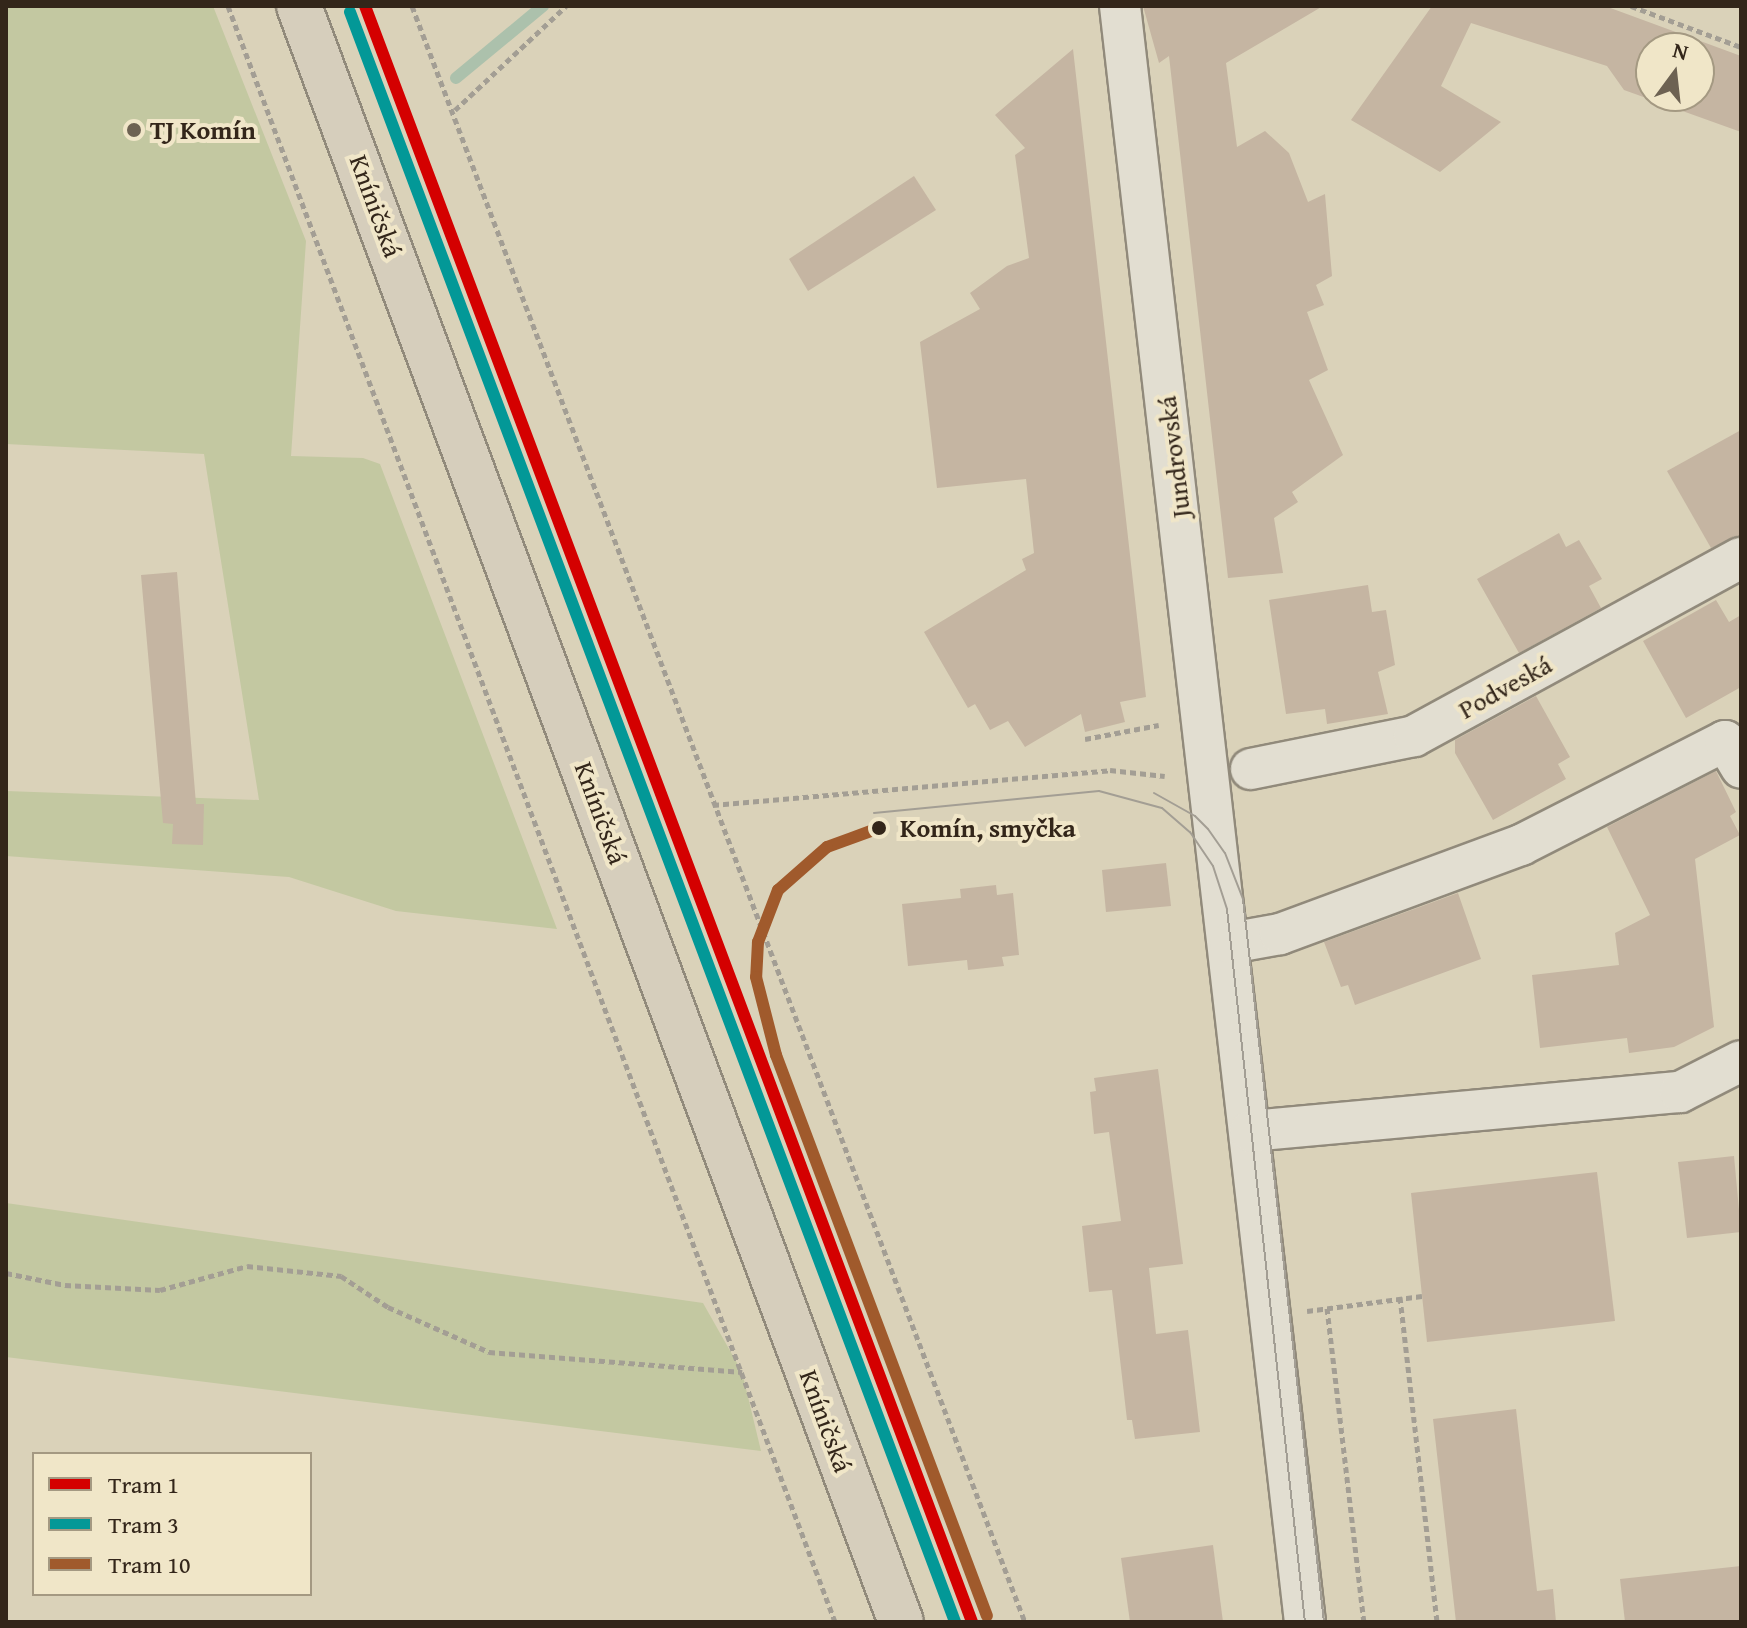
<!DOCTYPE html>
<html>
<head>
<meta charset="utf-8">
<style>
	body { margin:0 }
	#map { position:relative; width:1747px; height:1628px; overflow:hidden; background:#dad2b9; font-family:"Gentium Book Plus",serif }
	div>[style] { position:absolute }
	.green>* { inset:0; background:#c3c8a1 }
	.stream>* { height:12px; margin:-6px; padding:0 6px; transform-origin:6px; border-radius:6px; background:#acc1ac }
	.building>* { inset:0; background:#c5b5a2 }
	.path>* { height:5px; margin-top:-2.5px; transform-origin:0; background:repeating-linear-gradient(90deg,#a39e94 0 6px,transparent 0 10px) }
	.roads { filter:drop-shadow(2px 0 #918a7b) drop-shadow(-2px 0 #918a7b) drop-shadow(0 2px #918a7b) drop-shadow(0 -2px #918a7b) }
	.minor>* { height:40px; margin:-20px; padding:0 20px; transform-origin:20px; border-radius:20px; background:#e2ded1 }
	.major>* { height:44px; margin:-22px; padding:0 22px; transform-origin:22px; border-radius:22px; background:#d6cebc }
	.tram>* { height:2px; margin:-1px; padding:0 1px; transform-origin:1px; border-radius:1px; background:#a39e94 }
	.tram-1>* { height:12px; margin:-6px; padding:0 6px; transform-origin:6px; border-radius:6px; background:#d40000 }
	.tram-2>* { height:12px; margin:-6px; padding:0 6px; transform-origin:6px; border-radius:6px; background:#039897 }
	.tram-3>* { height:12px; margin:-6px; padding:0 6px; transform-origin:6px; border-radius:6px; background:#a05a2c }
	.dots>* { width:22px; height:22px; translate:-50% -50%; box-sizing:border-box; border:4px solid #f0e6c8; border-radius:50% }
	span { translate:-50% -50%; white-space:nowrap; text-align:center; line-height:1.15; -webkit-text-stroke:8px #f0e6c8; paint-order:stroke }
	.poi-label { font-size:26px; color:#33261a; font-weight:700 }
	.left { translate:0 -50%; text-align:left }
	.street-label { font-size:26px; color:#33261a }
	.stop-label { font-size:26px; color:#33261a; font-weight:700 }
	.frame { position:absolute; inset:0; border:8px solid #33261a; pointer-events:none }
	.legend { position:absolute; left:32px; top:1452px; width:280px; height:144px; box-sizing:border-box; background:#f0e6c8; border:2px solid #a49982; margin:0; padding:10px 14px; list-style:none; font-size:24px; color:#33261a }
	.legend li { display:flex; align-items:center; gap:16px; height:40px }
	.legend b { width:40px; border:2px solid #a49982 }
	.north { position:absolute; left:1635px; top:32px; width:80px; height:80px; box-sizing:border-box; background:#f0e6c8; border:2px solid #a49982; border-radius:50%; rotate:15deg; font-size:22px; font-weight:700; line-height:32px; text-align:center; color:#33261a }
	.north::after { content:''; display:block; margin:auto; width:28px; height:36px; background:#6d6252; clip-path:polygon(50% 0,100% 100%,50% 72%,0 100%) }
</style>
</head>
<body>
<div id="map">
	<div class="green">
		<div style="clip-path:polygon(6px 6px,213px 6px,306px 241px,291px 456px,363px 458px,380px 464px,557px 929px,396px 911px,289px 877px,6px 856px,6px 791px,259px 800px,204px 454px,6px 444px)"></div>
		<div style="clip-path:polygon(6px 1203px,703px 1303px,742px 1372px,761px 1451px,6px 1357px)"></div>
	</div>
	<div class="stream">
		<div style="left:456px;top:78px;width:113px;rotate:-39.6deg"></div>
	</div>
	<div class="building">
		<div style="clip-path:polygon(1143px 6px,1323px 6px,1226px 63px,1237px 147px,1265px 131px,1289px 153px,1308px 202px,1325px 194px,1332px 276px,1316px 285px,1324px 305px,1307px 312px,1328px 370px,1309px 380px,1343px 455px,1292px 492px,1298px 502px,1274px 518px,1283px 573px,1228px 578px,1169px 56px,1159px 63px)"></div>
		<div style="clip-path:polygon(evenodd,1432px 6px,1605px 6px,1741px 56px,1741px 132px,1624px 90px,1607px 66px,1471px 23px,1441px 86px,1501px 122px,1440px 172px,1351px 120px,1432px 6px,1651px 48px,1699px 48px,1699px 96px,1651px 96px,1651px 48px)"></div>
		<div style="clip-path:polygon(1073px 49px,1146px 697px,1120px 702px,1125px 722px,1085px 732px,1081px 714px,1025px 747px,1008px 721px,990px 730px,975px 704px,968px 708px,924px 632px,1026px 570px,1022px 559px,1034px 553px,1026px 479px,937px 488px,920px 342px,980px 309px,970px 293px,1007px 266px,1029px 258px,1015px 155px,1025px 148px,995px 115px)"></div>
		<div style="clip-path:polygon(914px 176px,936px 210px,808px 291px,789px 259px)"></div>
		<div style="clip-path:polygon(1741px 430px,1741px 535px,1711px 548px,1667px 471px)"></div>
		<div style="clip-path:polygon(1559px 533px,1566px 547px,1579px 540px,1602px 579px,1589px 586px,1601px 608px,1519px 653px,1477px 579px)"></div>
		<div style="clip-path:polygon(177px 572px,196px 804px,204px 804px,203px 845px,172px 844px,173px 824px,163px 823px,141px 575px)"></div>
		<div style="clip-path:polygon(1368px 585px,1372px 612px,1386px 610px,1395px 665px,1378px 672px,1388px 714px,1327px 724px,1325px 709px,1286px 714px,1269px 600px)"></div>
		<div style="clip-path:polygon(1716px 600px,1729px 622px,1741px 615px,1741px 687px,1686px 718px,1643px 641px)"></div>
		<div style="clip-path:polygon(1536px 696px,1570px 757px,1558px 764px,1566px 779px,1493px 820px,1455px 753px,1455px 740px)"></div>
		<div style="clip-path:polygon(1716px 771px,1736px 812px,1730px 816px,1740px 835px,1695px 859px,1714px 1027px,1674px 1047px,1629px 1053px,1627px 1038px,1540px 1048px,1532px 975px,1619px 965px,1615px 933px,1650px 915px,1607px 827px)"></div>
		<div style="clip-path:polygon(1166px 863px,1171px 906px,1106px 912px,1102px 870px)"></div>
		<div style="clip-path:polygon(996px 885px,997px 895px,1013px 893px,1019px 955px,1002px 957px,1004px 966px,968px 970px,967px 960px,908px 966px,902px 904px,961px 898px,960px 889px)"></div>
		<div style="clip-path:polygon(1458px 893px,1481px 959px,1355px 1005px,1348px 985px,1341px 987px,1324px 942px)"></div>
		<div style="clip-path:polygon(1158px 1069px,1183px 1264px,1149px 1268px,1156px 1334px,1188px 1330px,1200px 1432px,1135px 1439px,1132px 1420px,1127px 1420px,1112px 1290px,1089px 1292px,1082px 1226px,1121px 1221px,1109px 1132px,1094px 1134px,1090px 1092px,1096px 1091px,1094px 1078px)"></div>
		<div style="clip-path:polygon(1734px 1156px,1741px 1232px,1687px 1238px,1678px 1162px)"></div>
		<div style="clip-path:polygon(1597px 1172px,1615px 1321px,1427px 1342px,1411px 1193px)"></div>
		<div style="clip-path:polygon(1516px 1409px,1537px 1591px,1553px 1589px,1556px 1622px,1456px 1622px,1433px 1419px)"></div>
		<div style="clip-path:polygon(1213px 1545px,1223px 1622px,1130px 1622px,1121px 1558px)"></div>
		<div style="clip-path:polygon(1741px 1566px,1741px 1622px,1625px 1622px,1620px 1579px)"></div>
	</div>
	<div class="path">
		<div style="left:228px;top:6px;width:1726px;rotate:69.41deg"></div>
		<div style="left:412px;top:6px;width:1728px;rotate:69.23deg"></div>
		<div style="left:1631px;top:6px;width:117px;rotate:20.4deg"></div>
		<div style="left:455px;top:110px;width:152px;rotate:-43.1deg"></div>
		<div style="left:1085px;top:739px;width:75px;rotate:-10.7deg"></div>
		<div style="left:713px;top:805px;width:399px;rotate:-5deg"></div>
		<div style="left:1110px;top:770px;width:55px;rotate:6.2deg"></div>
		<div style="left:6px;top:1273px;width:60px;rotate:11.5deg"></div>
		<div style="left:65px;top:1285px;width:95px;rotate:3deg"></div>
		<div style="left:160px;top:1290px;width:90px;rotate:-15.4deg"></div>
		<div style="left:247px;top:1266px;width:95px;rotate:6.1deg"></div>
		<div style="left:341px;top:1276px;width:56px;rotate:33.4deg"></div>
		<div style="left:388px;top:1307px;width:111px;rotate:24deg"></div>
		<div style="left:489px;top:1352px;width:254px;rotate:4.5deg"></div>
		<div style="left:1400px;top:1297px;width:327px;rotate:83.5deg"></div>
		<div style="left:1327px;top:1308px;width:316px;rotate:83.3deg"></div>
		<div style="left:1307px;top:1311px;width:116px;rotate:-7.4deg"></div>
	</div>
	<div class="roads">
		<div class="minor">
			<div style="left:1120px;top:6px;width:1627px;rotate:83.47deg"></div>
			<div style="left:1251px;top:769px;width:166px;rotate:-11.4deg"></div>
			<div style="left:1414px;top:736px;width:372px;rotate:-28.6deg"></div>
			<div style="left:1230px;top:943px;width:51px;rotate:-10.2deg"></div>
			<div style="left:1280px;top:934px;width:257px;rotate:-20.3deg"></div>
			<div style="left:1521px;top:845px;width:229px;rotate:-27deg"></div>
			<div style="left:1725px;top:741px;width:31px;rotate:59deg"></div>
			<div style="left:1250px;top:1131px;width:432px;rotate:-5.2deg"></div>
			<div style="left:1680px;top:1092px;width:68px;rotate:-26.9deg"></div>
		</div>
		<div class="major">
			<div style="left:299px;top:6px;width:1724px;rotate:69.57deg"></div>
		</div>
	</div>
	<div class="tram">
		<div style="left:1154px;top:793px;width:47px;rotate:29.3deg"></div>
		<div style="left:1195px;top:816px;width:18px;rotate:45deg"></div>
		<div style="left:1208px;top:829px;width:29px;rotate:55deg"></div>
		<div style="left:1225px;top:853px;width:49px;rotate:68.6deg"></div>
		<div style="left:1243px;top:899px;width:728px;rotate:83.61deg"></div>
		<div style="left:874px;top:813px;width:226px;rotate:-5.6deg"></div>
		<div style="left:1099px;top:791px;width:65px;rotate:15.1deg"></div>
		<div style="left:1162px;top:808px;width:37px;rotate:41deg"></div>
		<div style="left:1190px;top:832px;width:41px;rotate:55.9deg"></div>
		<div style="left:1213px;top:866px;width:45px;rotate:72deg"></div>
		<div style="left:1227px;top:909px;width:717px;rotate:83.76deg"></div>
	</div>
	<div class="tram-1">
		<div style="left:365px;top:6px;width:1726px;rotate:69.41deg"></div>
	</div>
	<div class="tram-2">
		<div style="left:350px;top:12px;width:1720px;rotate:69.4deg"></div>
	</div>
	<div class="tram-3">
		<div style="left:879px;top:828px;width:55px;rotate:159.9deg"></div>
		<div style="left:827px;top:847px;width:65px;rotate:138.7deg"></div>
		<div style="left:778px;top:890px;width:56px;rotate:111deg"></div>
		<div style="left:758px;top:942px;width:35px;rotate:93deg"></div>
		<div style="left:756px;top:977px;width:81px;rotate:75.6deg"></div>
		<div style="left:776px;top:1055px;width:599px;rotate:69.39deg"></div>
	</div>
	<div class="dots">
		<div style="left:134px;top:130px;background:#6d6252"></div>
		<div style="left:879px;top:828px;background:#33261a"></div>
	</div>
	<div class="poi-label">
		<span class="left" style="left:150px;top:130px">TJ Komín</span>
	</div>
	<div class="street-label">
		<span style="left:376px;top:206px;rotate:70deg">Kníničská</span>
		<span style="left:1174px;top:457px;rotate:-97deg">Jundrovská</span>
		<span style="left:1505px;top:687px;rotate:-29deg">Podveská</span>
		<span style="left:601px;top:813px;rotate:70deg">Kníničská</span>
		<span style="left:826px;top:1421px;rotate:70deg">Kníničská</span>
	</div>
	<div class="stop-label">
		<span class="left" style="left:900px;top:828px">Komín, smyčka</span>
	</div>
	<div class="frame"></div>
	<ul class="legend">
	<li><b style="height:10px;background:#d40000"></b>Tram 1</li>
	<li><b style="height:10px;background:#039897"></b>Tram 3</li>
	<li><b style="height:10px;background:#a05a2c"></b>Tram 10</li>
	</ul>
	<div class="north">N</div>
</div>
</body>
</html>
